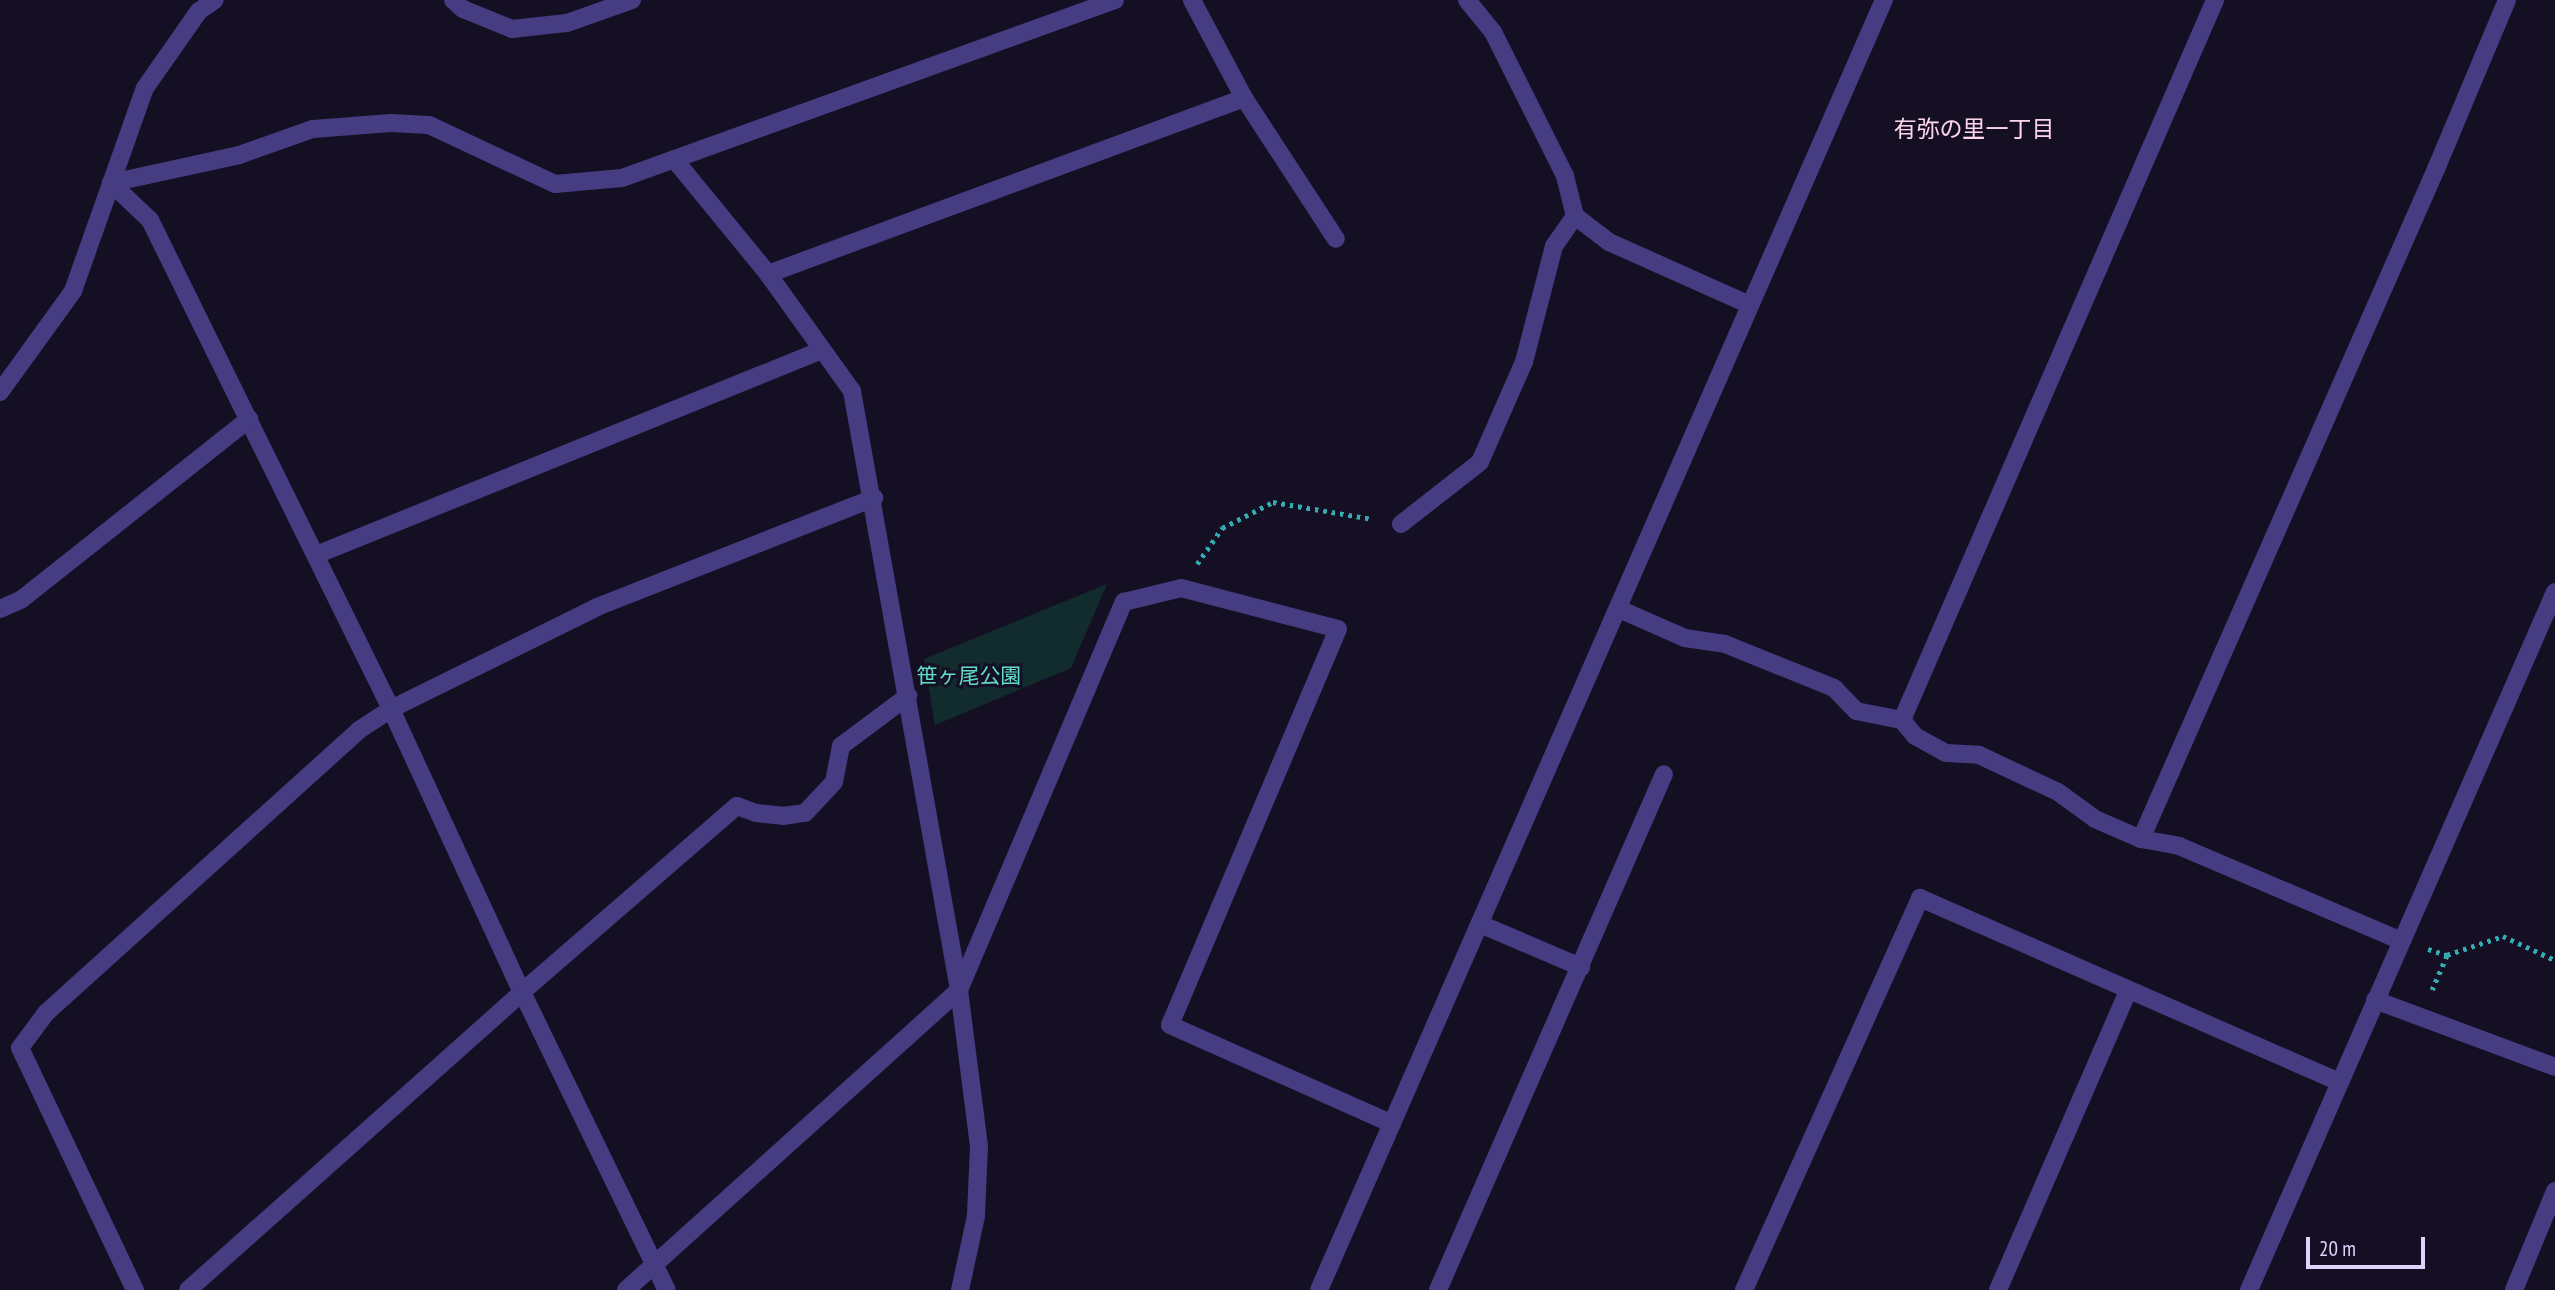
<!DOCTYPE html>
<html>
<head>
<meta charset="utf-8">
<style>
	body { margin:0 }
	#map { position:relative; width:2555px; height:1290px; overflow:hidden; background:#150f24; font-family:"PT Sans Narrow","Noto Sans JP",sans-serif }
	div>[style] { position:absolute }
	.green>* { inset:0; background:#122c2e }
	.path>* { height:4.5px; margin-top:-2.25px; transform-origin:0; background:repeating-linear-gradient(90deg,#33acb2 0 3.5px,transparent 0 8.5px) }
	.minor>* { height:18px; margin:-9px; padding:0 9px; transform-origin:9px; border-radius:9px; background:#463c82 }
	.tertiary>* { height:18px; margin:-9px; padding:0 9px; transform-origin:9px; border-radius:9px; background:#463c82 }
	span { translate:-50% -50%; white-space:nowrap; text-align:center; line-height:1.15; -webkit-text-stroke:6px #150f24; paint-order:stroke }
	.park-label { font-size:21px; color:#62dcca }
	.neighbourhood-label { font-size:23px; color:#fed6eb }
	.scale { position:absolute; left:2306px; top:1237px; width:119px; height:32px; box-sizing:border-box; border:4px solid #ddd4fe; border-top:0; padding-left:9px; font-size:21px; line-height:24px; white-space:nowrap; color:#ddd4fe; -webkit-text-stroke:5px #150f24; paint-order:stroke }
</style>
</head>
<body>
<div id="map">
	<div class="green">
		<div style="clip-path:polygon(1107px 584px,1071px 668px,935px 725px,924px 659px)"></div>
	</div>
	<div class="path">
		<div style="left:1197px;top:564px;width:44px;rotate:-55.2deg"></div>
		<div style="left:1222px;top:528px;width:57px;rotate:-27deg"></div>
		<div style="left:1273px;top:502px;width:100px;rotate:9.7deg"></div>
		<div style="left:2428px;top:949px;width:20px;rotate:18deg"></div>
		<div style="left:2447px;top:955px;width:59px;rotate:-18.7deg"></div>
		<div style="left:2503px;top:936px;width:57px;rotate:24.8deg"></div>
		<div style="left:2432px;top:990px;width:38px;rotate:-67deg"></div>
	</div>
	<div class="minor">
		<div style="left:453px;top:0;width:13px;rotate:42deg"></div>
		<div style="left:463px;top:9px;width:53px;rotate:22.2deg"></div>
		<div style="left:512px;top:29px;width:55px;rotate:-6.2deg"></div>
		<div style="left:567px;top:23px;width:69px;rotate:-19.5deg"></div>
		<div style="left:1467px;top:0;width:41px;rotate:50.9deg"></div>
		<div style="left:1493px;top:32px;width:161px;rotate:63.4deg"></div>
		<div style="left:1565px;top:176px;width:41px;rotate:76deg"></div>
		<div style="left:1575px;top:216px;width:43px;rotate:37.4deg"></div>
		<div style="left:1609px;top:242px;width:154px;rotate:24.1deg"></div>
		<div style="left:1244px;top:98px;width:168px;rotate:56.9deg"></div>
		<div style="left:674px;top:159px;width:149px;rotate:50.7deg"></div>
		<div style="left:768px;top:274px;width:144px;rotate:54.3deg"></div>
		<div style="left:852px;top:391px;width:608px;rotate:79.87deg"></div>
		<div style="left:959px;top:990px;width:157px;rotate:82.7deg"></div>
		<div style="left:979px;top:1146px;width:70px;rotate:92.5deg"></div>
		<div style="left:976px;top:1216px;width:76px;rotate:102.2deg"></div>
		<div style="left:111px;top:183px;width:54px;rotate:43.5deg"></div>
		<div style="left:150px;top:220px;width:545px;rotate:63.76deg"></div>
		<div style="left:391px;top:709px;width:312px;rotate:65.2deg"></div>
		<div style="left:522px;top:992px;width:331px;rotate:64.1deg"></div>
		<div style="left:111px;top:183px;width:131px;rotate:-12.3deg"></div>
		<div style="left:239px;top:155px;width:78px;rotate:-19.4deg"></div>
		<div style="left:313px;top:129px;width:78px;rotate:-4.4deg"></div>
		<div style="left:391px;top:123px;width:38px;rotate:3deg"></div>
		<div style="left:429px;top:125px;width:139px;rotate:25.1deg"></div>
		<div style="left:555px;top:184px;width:67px;rotate:-5.1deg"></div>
		<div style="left:622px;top:178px;width:524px;rotate:-19.85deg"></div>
		<div style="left:768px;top:274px;width:507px;rotate:-20.29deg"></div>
		<div style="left:1244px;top:98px;width:111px;rotate:-118deg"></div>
		<div style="left:0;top:392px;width:125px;rotate:-54.1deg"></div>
		<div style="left:73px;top:291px;width:215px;rotate:-70.5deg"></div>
		<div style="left:145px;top:88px;width:94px;rotate:-55deg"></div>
		<div style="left:199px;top:11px;width:19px;rotate:-35deg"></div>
		<div style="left:1401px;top:524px;width:100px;rotate:-38.1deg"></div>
		<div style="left:1480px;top:462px;width:109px;rotate:-66.3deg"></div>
		<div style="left:1524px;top:362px;width:120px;rotate:-75.5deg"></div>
		<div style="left:1554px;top:246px;width:37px;rotate:-55deg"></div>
		<div style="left:316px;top:555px;width:546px;rotate:-22.05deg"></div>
		<div style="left:0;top:609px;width:24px;rotate:-24deg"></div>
		<div style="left:22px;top:599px;width:290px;rotate:-38.4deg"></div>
		<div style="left:1619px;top:609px;width:72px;rotate:23.7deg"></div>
		<div style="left:1685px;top:638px;width:40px;rotate:8.5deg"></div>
		<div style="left:1725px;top:644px;width:118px;rotate:22deg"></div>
		<div style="left:1834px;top:688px;width:32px;rotate:46deg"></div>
		<div style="left:1856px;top:711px;width:47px;rotate:11.1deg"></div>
		<div style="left:1902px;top:720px;width:21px;rotate:51deg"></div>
		<div style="left:1915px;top:736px;width:35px;rotate:29deg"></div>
		<div style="left:1946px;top:753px;width:33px;rotate:3deg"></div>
		<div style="left:1979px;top:755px;width:87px;rotate:25.1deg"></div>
		<div style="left:2058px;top:792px;width:46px;rotate:36.1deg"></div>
		<div style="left:2095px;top:819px;width:50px;rotate:23.5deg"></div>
		<div style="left:2141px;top:839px;width:39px;rotate:10deg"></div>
		<div style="left:2179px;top:846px;width:242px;rotate:23.1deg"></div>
		<div style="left:1902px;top:720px;width:785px;rotate:-66.5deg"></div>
		<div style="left:2141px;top:839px;width:732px;rotate:-66.24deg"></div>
		<div style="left:2436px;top:169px;width:183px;rotate:-67.2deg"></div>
		<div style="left:1480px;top:924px;width:110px;rotate:23.1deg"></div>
		<div style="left:2375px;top:1000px;width:192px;rotate:20.4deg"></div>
		<div style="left:135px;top:1290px;width:268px;rotate:-115.4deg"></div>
		<div style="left:20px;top:1048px;width:44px;rotate:-53.4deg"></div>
		<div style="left:46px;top:1013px;width:422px;rotate:-42.1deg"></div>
		<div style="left:359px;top:730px;width:38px;rotate:-33deg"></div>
		<div style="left:391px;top:709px;width:230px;rotate:-26.3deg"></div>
		<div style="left:597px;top:607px;width:298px;rotate:-21.5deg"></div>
		<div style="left:188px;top:1290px;width:448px;rotate:-41.7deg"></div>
		<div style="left:522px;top:992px;width:284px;rotate:-40.9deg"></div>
		<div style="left:737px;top:806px;width:20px;rotate:20deg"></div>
		<div style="left:756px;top:813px;width:27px;rotate:6deg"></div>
		<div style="left:783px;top:816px;width:22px;rotate:-8deg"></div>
		<div style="left:805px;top:813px;width:42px;rotate:-46.9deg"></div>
		<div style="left:834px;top:782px;width:37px;rotate:-79deg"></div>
		<div style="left:841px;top:746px;width:84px;rotate:-36.7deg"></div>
		<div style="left:626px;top:1290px;width:448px;rotate:-42deg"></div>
		<div style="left:959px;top:990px;width:422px;rotate:-67deg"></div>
		<div style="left:1124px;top:602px;width:59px;rotate:-13.8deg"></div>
		<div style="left:1181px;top:588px;width:162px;rotate:14.6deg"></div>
		<div style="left:1338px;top:629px;width:430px;rotate:113deg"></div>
		<div style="left:1170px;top:1025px;width:243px;rotate:24deg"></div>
		<div style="left:1438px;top:1290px;width:563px;rotate:-66.35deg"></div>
		<div style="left:1744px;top:1290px;width:430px;rotate:-65.8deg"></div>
		<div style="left:1920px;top:898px;width:458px;rotate:23.7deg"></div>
		<div style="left:1998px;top:1290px;width:326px;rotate:-66.5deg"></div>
		<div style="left:2249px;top:1290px;width:762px;rotate:-66.33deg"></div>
		<div style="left:2514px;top:1290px;width:107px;rotate:-67.5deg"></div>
	</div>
	<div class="tertiary">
		<div style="left:1319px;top:1290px;width:1408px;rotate:-66.35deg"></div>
	</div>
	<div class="park-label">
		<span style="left:969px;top:676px">笹ヶ尾公園</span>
	</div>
	<div class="neighbourhood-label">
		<span style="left:1974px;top:129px">有弥の里一丁目</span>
	</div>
	<div class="scale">20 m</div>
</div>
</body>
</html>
